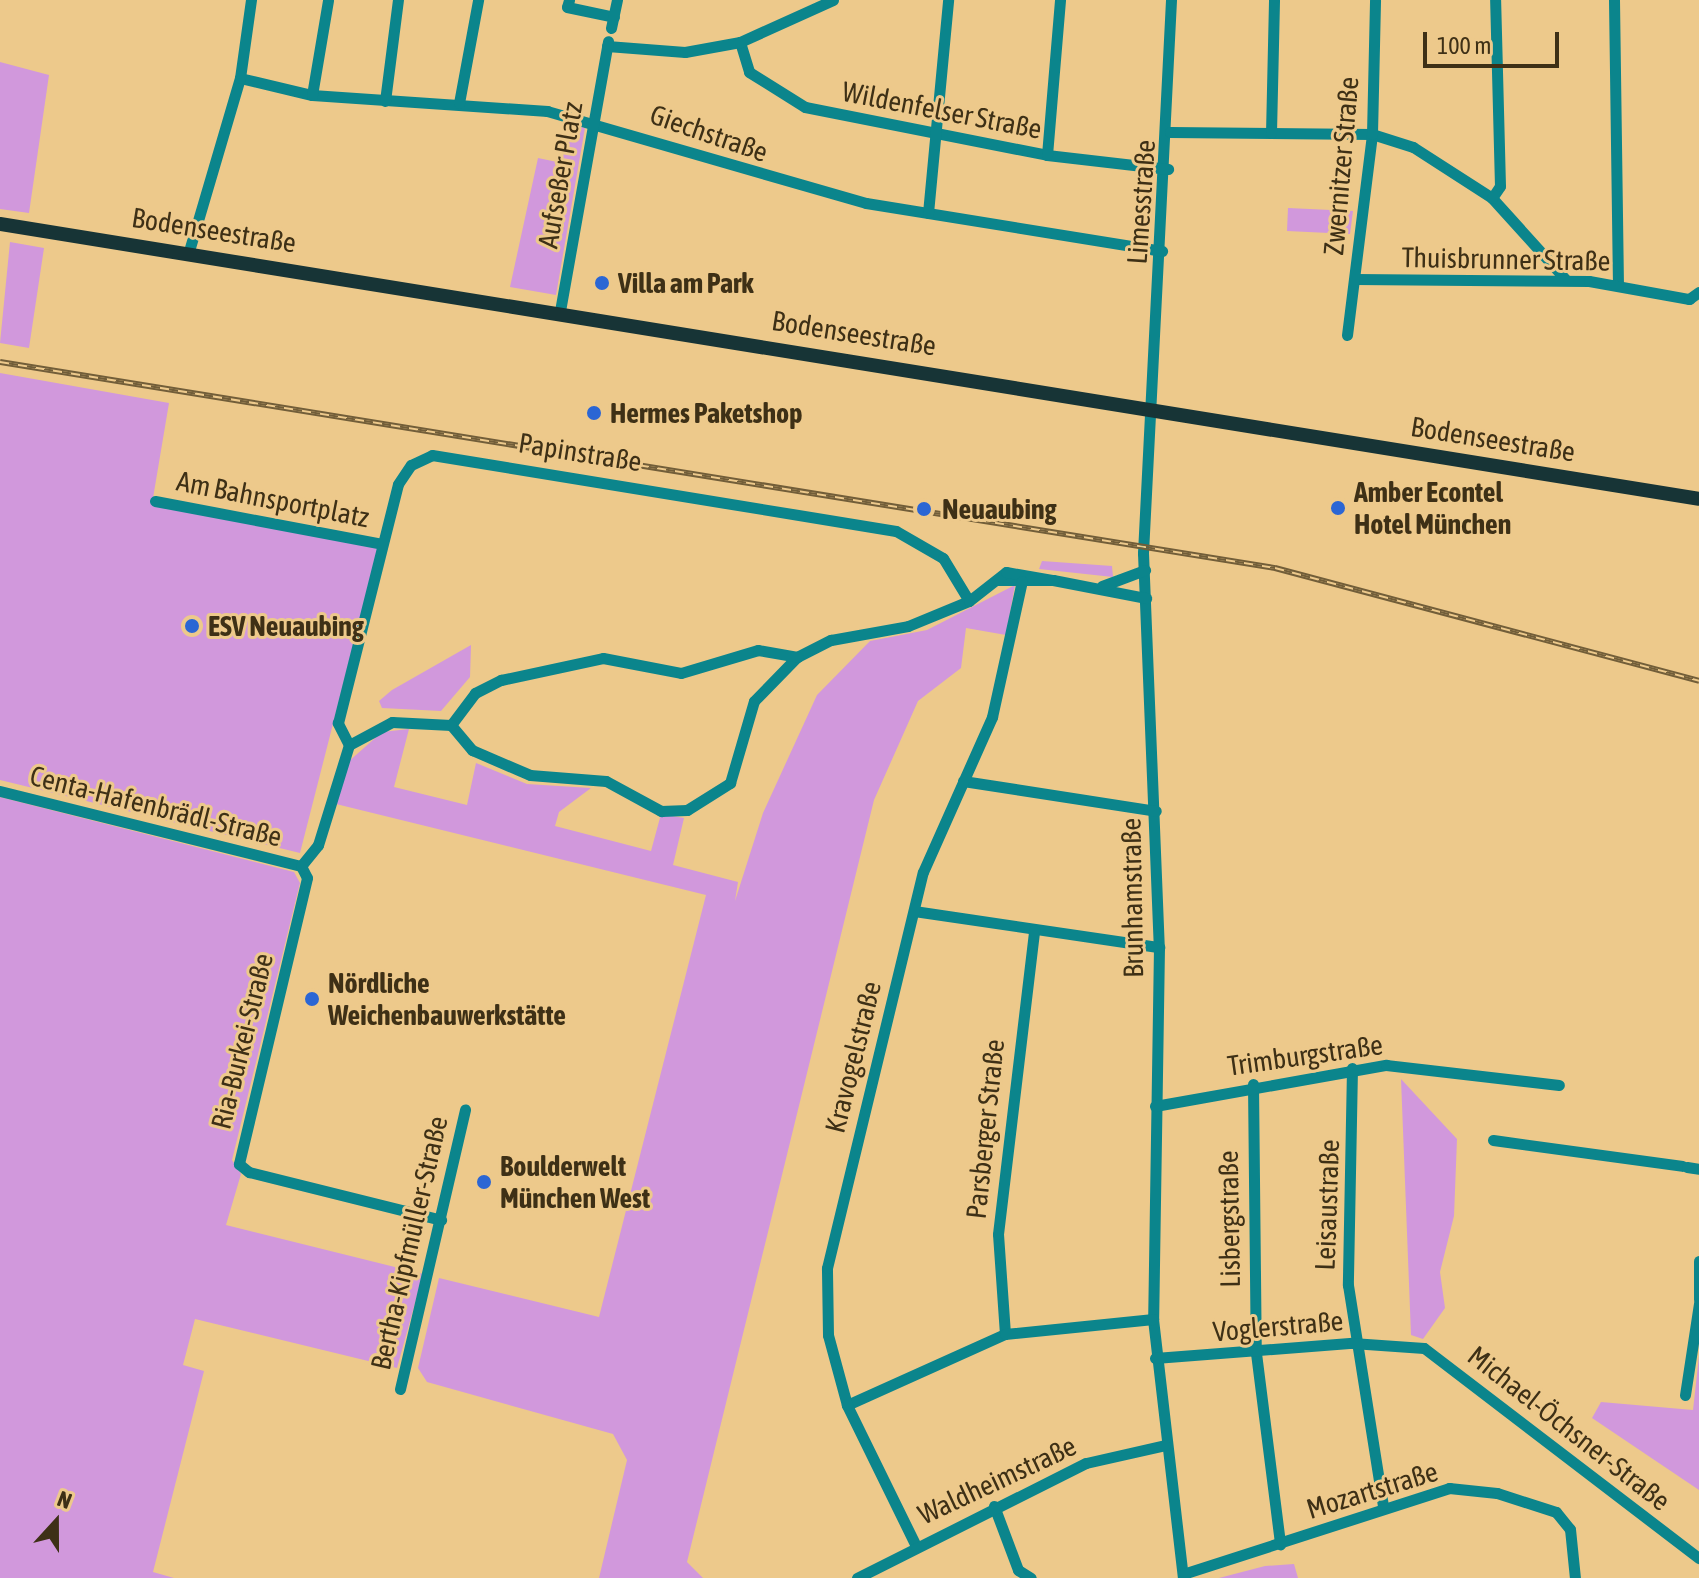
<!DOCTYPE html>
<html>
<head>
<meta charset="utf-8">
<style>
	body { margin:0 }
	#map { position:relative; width:1699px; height:1578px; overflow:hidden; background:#edc98b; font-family:"Asap Condensed",sans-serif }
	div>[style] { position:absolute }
	.green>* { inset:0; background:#d198dc }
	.minor>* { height:11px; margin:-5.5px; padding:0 5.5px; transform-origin:5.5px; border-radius:5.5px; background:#0b858c }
	.major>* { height:14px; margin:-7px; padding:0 7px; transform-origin:7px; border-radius:7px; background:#173436 }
	.rail>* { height:6px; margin-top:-3px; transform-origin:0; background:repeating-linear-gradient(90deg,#edc98b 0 9px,#725e39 0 18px); box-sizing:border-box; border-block:2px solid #725e39 }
	.dots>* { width:22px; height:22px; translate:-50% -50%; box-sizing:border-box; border:4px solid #edc98b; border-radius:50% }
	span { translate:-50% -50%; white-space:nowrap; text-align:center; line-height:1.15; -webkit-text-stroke:6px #edc98b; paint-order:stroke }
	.street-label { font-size:28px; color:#3e3016 }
	.poi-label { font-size:28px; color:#3e3016; font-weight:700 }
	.left { translate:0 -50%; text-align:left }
	.north { position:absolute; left:16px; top:1482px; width:80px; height:80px; -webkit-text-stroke:6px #edc98b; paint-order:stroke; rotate:21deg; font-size:22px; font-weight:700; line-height:32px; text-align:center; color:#3e3016 }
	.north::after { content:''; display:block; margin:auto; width:28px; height:36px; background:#3e3016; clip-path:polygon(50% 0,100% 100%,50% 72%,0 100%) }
	.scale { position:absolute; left:1423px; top:32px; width:136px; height:36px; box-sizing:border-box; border:4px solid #3e3016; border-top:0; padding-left:10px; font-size:24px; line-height:28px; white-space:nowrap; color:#3e3016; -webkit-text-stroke:6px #edc98b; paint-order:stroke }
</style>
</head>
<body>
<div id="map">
	<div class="green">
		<div style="clip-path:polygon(0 62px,49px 75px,29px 213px,0 209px)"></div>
		<div style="clip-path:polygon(569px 124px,585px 128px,556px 295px,510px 287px,538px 158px,562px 163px)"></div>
		<div style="clip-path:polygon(1288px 208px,1353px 211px,1350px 234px,1287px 231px)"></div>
		<div style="clip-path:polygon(10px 242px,44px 248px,29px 348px,0 343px)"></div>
		<div style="clip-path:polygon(0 373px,169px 403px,152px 504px,380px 540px,300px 853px,0 780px)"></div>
		<div style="clip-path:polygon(1042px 561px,1112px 566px,1113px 577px,1039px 569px)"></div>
		<div style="clip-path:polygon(1015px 585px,1006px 635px,966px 628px,961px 668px,918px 701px,874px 800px,687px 1562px,703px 1578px,599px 1578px,627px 1460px,613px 1434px,427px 1382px,418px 1368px,439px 1278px,599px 1317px,706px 895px,336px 804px,348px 762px,382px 732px,409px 729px,394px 787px,467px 805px,476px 763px,527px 784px,591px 788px,559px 812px,555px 826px,651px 851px,661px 814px,684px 818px,673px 865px,738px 882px,735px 901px,763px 813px,817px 695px,870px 641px,927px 630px)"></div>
		<div style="clip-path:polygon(471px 645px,470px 677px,441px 711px,382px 708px,379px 701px,392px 690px)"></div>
		<div style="clip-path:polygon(0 797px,294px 872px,300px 883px,232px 1160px,241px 1174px,226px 1225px,423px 1274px,397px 1368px,195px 1319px,183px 1365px,204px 1371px,153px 1572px,174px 1578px,0 1578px)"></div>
		<div style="clip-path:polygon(1401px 1079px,1457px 1139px,1454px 1216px,1440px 1272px,1445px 1308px,1423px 1339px,1411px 1335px)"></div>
		<div style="clip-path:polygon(1699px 1356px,1699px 1490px,1592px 1418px,1601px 1402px,1693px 1410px)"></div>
		<div style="clip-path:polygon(1294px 1564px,1298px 1578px,1219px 1578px,1265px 1566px)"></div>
	</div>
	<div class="minor">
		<div style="left:569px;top:0;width:7px;rotate:106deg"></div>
		<div style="left:567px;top:7px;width:48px;rotate:12deg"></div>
		<div style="left:1171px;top:0;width:554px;rotate:92.9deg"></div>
		<div style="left:1143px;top:553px;width:394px;rotate:87.7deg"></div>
		<div style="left:1159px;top:947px;width:372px;rotate:90.9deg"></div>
		<div style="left:1153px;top:1319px;width:261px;rotate:83.4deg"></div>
		<div style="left:1614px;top:0;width:284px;rotate:89.2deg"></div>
		<div style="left:611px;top:28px;width:29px;rotate:-78deg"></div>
		<div style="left:740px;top:42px;width:31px;rotate:73deg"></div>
		<div style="left:749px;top:72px;width:66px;rotate:32deg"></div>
		<div style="left:805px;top:107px;width:247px;rotate:11.2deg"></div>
		<div style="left:1047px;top:155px;width:122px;rotate:6.6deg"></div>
		<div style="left:607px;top:46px;width:78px;rotate:4.4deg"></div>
		<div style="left:685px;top:52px;width:56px;rotate:-10.3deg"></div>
		<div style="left:740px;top:42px;width:102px;rotate:-24.3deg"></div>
		<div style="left:240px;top:78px;width:74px;rotate:13.3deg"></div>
		<div style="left:312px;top:95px;width:236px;rotate:3.9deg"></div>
		<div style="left:547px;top:111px;width:332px;rotate:16.1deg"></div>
		<div style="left:866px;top:203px;width:300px;rotate:9.2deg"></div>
		<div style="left:312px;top:95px;width:96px;rotate:-80.4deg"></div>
		<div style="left:385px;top:101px;width:102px;rotate:-82.7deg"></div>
		<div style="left:459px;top:103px;width:105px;rotate:-79.5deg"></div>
		<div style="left:1170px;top:132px;width:202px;rotate:0.6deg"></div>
		<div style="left:1372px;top:134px;width:43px;rotate:17.6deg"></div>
		<div style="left:1413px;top:147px;width:94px;rotate:32.8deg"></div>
		<div style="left:1492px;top:198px;width:110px;rotate:47.9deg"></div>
		<div style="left:1271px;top:133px;width:133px;rotate:-88.7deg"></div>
		<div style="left:1047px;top:155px;width:156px;rotate:-85.2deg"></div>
		<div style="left:1492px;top:198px;width:14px;rotate:-56deg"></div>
		<div style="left:1500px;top:186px;width:186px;rotate:-91.5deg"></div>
		<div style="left:928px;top:213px;width:214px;rotate:-84.6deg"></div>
		<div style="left:189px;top:251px;width:180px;rotate:-73.6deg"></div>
		<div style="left:240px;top:78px;width:79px;rotate:-82deg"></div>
		<div style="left:1355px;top:279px;width:234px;rotate:0.5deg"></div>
		<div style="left:1589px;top:281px;width:102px;rotate:10.2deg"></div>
		<div style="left:1689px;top:299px;width:12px;rotate:-35deg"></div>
		<div style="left:560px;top:311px;width:274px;rotate:-79.9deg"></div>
		<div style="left:1347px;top:335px;width:203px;rotate:-82.9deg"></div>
		<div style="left:1372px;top:134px;width:134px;rotate:-88.7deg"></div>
		<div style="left:155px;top:501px;width:231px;rotate:10.7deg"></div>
		<div style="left:997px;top:580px;width:56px"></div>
		<div style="left:1053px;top:580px;width:95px;rotate:11deg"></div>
		<div style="left:1102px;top:586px;width:46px;rotate:-20.4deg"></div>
		<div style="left:451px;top:725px;width:33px;rotate:50deg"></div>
		<div style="left:472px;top:750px;width:63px;rotate:23.3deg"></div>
		<div style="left:530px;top:775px;width:76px;rotate:4.5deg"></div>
		<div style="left:606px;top:781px;width:63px;rotate:28.6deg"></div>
		<div style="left:661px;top:811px;width:26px;rotate:-2deg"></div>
		<div style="left:687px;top:810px;width:51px;rotate:-32.1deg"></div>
		<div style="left:730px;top:783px;width:85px;rotate:-73.7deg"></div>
		<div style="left:754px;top:701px;width:62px;rotate:-45.7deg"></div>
		<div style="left:797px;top:657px;width:38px;rotate:-27deg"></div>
		<div style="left:831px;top:640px;width:78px;rotate:-10.3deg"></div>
		<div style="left:908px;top:626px;width:66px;rotate:-22.3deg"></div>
		<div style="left:451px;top:725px;width:40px;rotate:-53deg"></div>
		<div style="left:475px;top:693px;width:29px;rotate:-27deg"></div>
		<div style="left:501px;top:680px;width:104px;rotate:-12.2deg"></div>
		<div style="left:603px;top:658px;width:79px;rotate:10.9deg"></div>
		<div style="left:681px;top:673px;width:80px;rotate:-16.6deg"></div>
		<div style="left:758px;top:650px;width:40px;rotate:10deg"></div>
		<div style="left:349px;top:745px;width:25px;rotate:-117deg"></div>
		<div style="left:338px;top:723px;width:246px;rotate:-75.9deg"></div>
		<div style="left:398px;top:484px;width:23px;rotate:-56deg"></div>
		<div style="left:411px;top:465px;width:23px;rotate:-25deg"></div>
		<div style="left:432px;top:455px;width:470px;rotate:9.3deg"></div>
		<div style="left:896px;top:531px;width:54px;rotate:29.9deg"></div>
		<div style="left:943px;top:558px;width:50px;rotate:58.8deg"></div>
		<div style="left:969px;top:601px;width:47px;rotate:-38.1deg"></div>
		<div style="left:1006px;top:572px;width:48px;rotate:9.7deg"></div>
		<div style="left:963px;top:781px;width:195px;rotate:8.8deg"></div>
		<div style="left:0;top:791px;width:310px;rotate:14deg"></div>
		<div style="left:301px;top:866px;width:13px;rotate:63deg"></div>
		<div style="left:307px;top:878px;width:294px;rotate:103.4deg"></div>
		<div style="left:239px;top:1164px;width:13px;rotate:39deg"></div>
		<div style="left:249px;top:1172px;width:198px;rotate:14deg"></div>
		<div style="left:301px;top:866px;width:27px;rotate:-51deg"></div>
		<div style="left:318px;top:845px;width:105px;rotate:-72.8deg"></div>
		<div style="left:349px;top:745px;width:49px;rotate:-28.1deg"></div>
		<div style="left:392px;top:722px;width:59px;rotate:2.9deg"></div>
		<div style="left:914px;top:911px;width:248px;rotate:8.4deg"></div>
		<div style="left:1352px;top:1068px;width:217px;rotate:91.1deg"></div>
		<div style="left:1348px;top:1285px;width:225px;rotate:81deg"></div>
		<div style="left:1253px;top:1084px;width:269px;rotate:89.4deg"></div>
		<div style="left:1256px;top:1353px;width:193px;rotate:82.8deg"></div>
		<div style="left:1155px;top:1106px;width:235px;rotate:-10.1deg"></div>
		<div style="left:1386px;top:1065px;width:174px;rotate:6.6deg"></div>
		<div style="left:1493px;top:1140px;width:191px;rotate:7.8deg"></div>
		<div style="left:1687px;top:1167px;width:12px;rotate:9deg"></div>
		<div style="left:1699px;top:1261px;width:38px;rotate:90deg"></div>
		<div style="left:1005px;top:1334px;width:100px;rotate:-94deg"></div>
		<div style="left:998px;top:1234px;width:306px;rotate:-83.2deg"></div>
		<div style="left:1155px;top:1358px;width:198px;rotate:-4.4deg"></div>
		<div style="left:1352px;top:1343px;width:72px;rotate:4deg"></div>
		<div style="left:1424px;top:1348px;width:346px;rotate:37.4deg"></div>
		<div style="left:400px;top:1389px;width:287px;rotate:-76.9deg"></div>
		<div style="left:1685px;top:1395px;width:93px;rotate:-81.3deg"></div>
		<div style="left:847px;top:1405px;width:173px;rotate:-24.2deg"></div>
		<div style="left:1005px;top:1334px;width:149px;rotate:-5.8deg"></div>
		<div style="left:994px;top:1506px;width:68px;rotate:69.4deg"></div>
		<div style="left:1018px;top:1570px;width:15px;rotate:32deg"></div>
		<div style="left:915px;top:1544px;width:155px;rotate:-116.1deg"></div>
		<div style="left:847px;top:1405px;width:73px;rotate:-105.2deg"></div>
		<div style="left:828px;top:1335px;width:67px;rotate:-90.9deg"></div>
		<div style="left:827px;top:1268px;width:407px;rotate:-76.4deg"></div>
		<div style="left:923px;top:872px;width:170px;rotate:-66deg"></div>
		<div style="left:992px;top:717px;width:139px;rotate:-77.6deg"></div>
		<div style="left:1183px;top:1574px;width:280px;rotate:-17.9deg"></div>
		<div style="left:1449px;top:1488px;width:48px;rotate:5.9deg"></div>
		<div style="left:1497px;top:1493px;width:62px;rotate:17.9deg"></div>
		<div style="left:1556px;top:1512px;width:22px;rotate:51deg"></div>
		<div style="left:1570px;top:1529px;width:49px;rotate:84.2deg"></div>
		<div style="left:857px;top:1578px;width:256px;rotate:-26.7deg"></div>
		<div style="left:1086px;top:1463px;width:81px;rotate:-12.8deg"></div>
	</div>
	<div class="major">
		<div style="left:0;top:224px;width:1721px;rotate:9.19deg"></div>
	</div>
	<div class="rail">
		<div style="left:0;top:362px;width:1292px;rotate:9.18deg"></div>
		<div style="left:1275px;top:568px;width:439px;rotate:14.9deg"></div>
	</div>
	<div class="dots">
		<div style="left:602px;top:283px;background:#2b66d4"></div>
		<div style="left:594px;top:413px;background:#2b66d4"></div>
		<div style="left:1338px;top:508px;background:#2b66d4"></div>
		<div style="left:924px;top:509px;background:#2b66d4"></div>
		<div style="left:192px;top:626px;background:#2b66d4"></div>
		<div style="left:312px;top:999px;background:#2b66d4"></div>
		<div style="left:484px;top:1182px;background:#2b66d4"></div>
	</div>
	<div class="street-label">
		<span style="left:942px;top:110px;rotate:11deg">Wildenfelser Straße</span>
		<span style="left:709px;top:133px;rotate:19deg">Giechstraße</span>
		<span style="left:1341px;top:166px;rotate:-85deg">Zwernitzer Straße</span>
		<span style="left:560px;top:175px;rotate:-80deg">Aufseßer Platz</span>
		<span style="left:1141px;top:202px;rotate:-86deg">Limesstraße</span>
		<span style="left:214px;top:230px;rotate:9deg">Bodenseestraße</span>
		<span style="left:1506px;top:259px;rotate:1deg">Thuisbrunner Straße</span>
		<span style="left:854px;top:333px;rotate:9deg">Bodenseestraße</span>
		<span style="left:1493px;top:439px;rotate:9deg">Bodenseestraße</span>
		<span style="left:580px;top:452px;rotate:9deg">Papinstraße</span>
		<span style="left:273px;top:499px;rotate:11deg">Am Bahnsportplatz</span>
		<span style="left:156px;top:806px;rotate:14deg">Centa-Hafenbrädl-Straße</span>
		<span style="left:1132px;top:898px;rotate:-91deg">Brunhamstraße</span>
		<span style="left:242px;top:1041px;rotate:-76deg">Ria-Burkei-Straße</span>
		<span style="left:1305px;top:1055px;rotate:-8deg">Trimburgstraße</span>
		<span style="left:853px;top:1057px;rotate:-76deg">Kravogelstraße</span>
		<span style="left:985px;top:1129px;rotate:-84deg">Parsberger Straße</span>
		<span style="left:1327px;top:1205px;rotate:-88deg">Leisaustraße</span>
		<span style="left:1229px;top:1219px;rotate:-91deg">Lisbergstraße</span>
		<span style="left:409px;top:1243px;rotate:-77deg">Bertha-Kipfmüller-Straße</span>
		<span style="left:1278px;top:1326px;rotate:-5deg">Voglerstraße</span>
		<span style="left:1569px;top:1428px;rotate:38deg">Michael-Öchsner-Straße</span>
		<span style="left:997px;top:1480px;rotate:-25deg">Waldheimstraße</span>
		<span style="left:1372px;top:1490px;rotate:-17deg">Mozartstraße</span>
	</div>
	<div class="poi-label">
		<span class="left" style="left:618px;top:283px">Villa am Park</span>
		<span class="left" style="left:610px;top:413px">Hermes Paketshop</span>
		<span class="left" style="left:1354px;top:508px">Amber Econtel<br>Hotel München</span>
		<span class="left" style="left:942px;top:509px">Neuaubing</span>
		<span class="left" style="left:208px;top:626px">ESV Neuaubing</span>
		<span class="left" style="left:328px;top:999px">Nördliche<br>Weichenbauwerkstätte</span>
		<span class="left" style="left:500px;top:1182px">Boulderwelt<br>München West</span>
	</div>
	<div class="north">N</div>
	<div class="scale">100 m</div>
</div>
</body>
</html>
